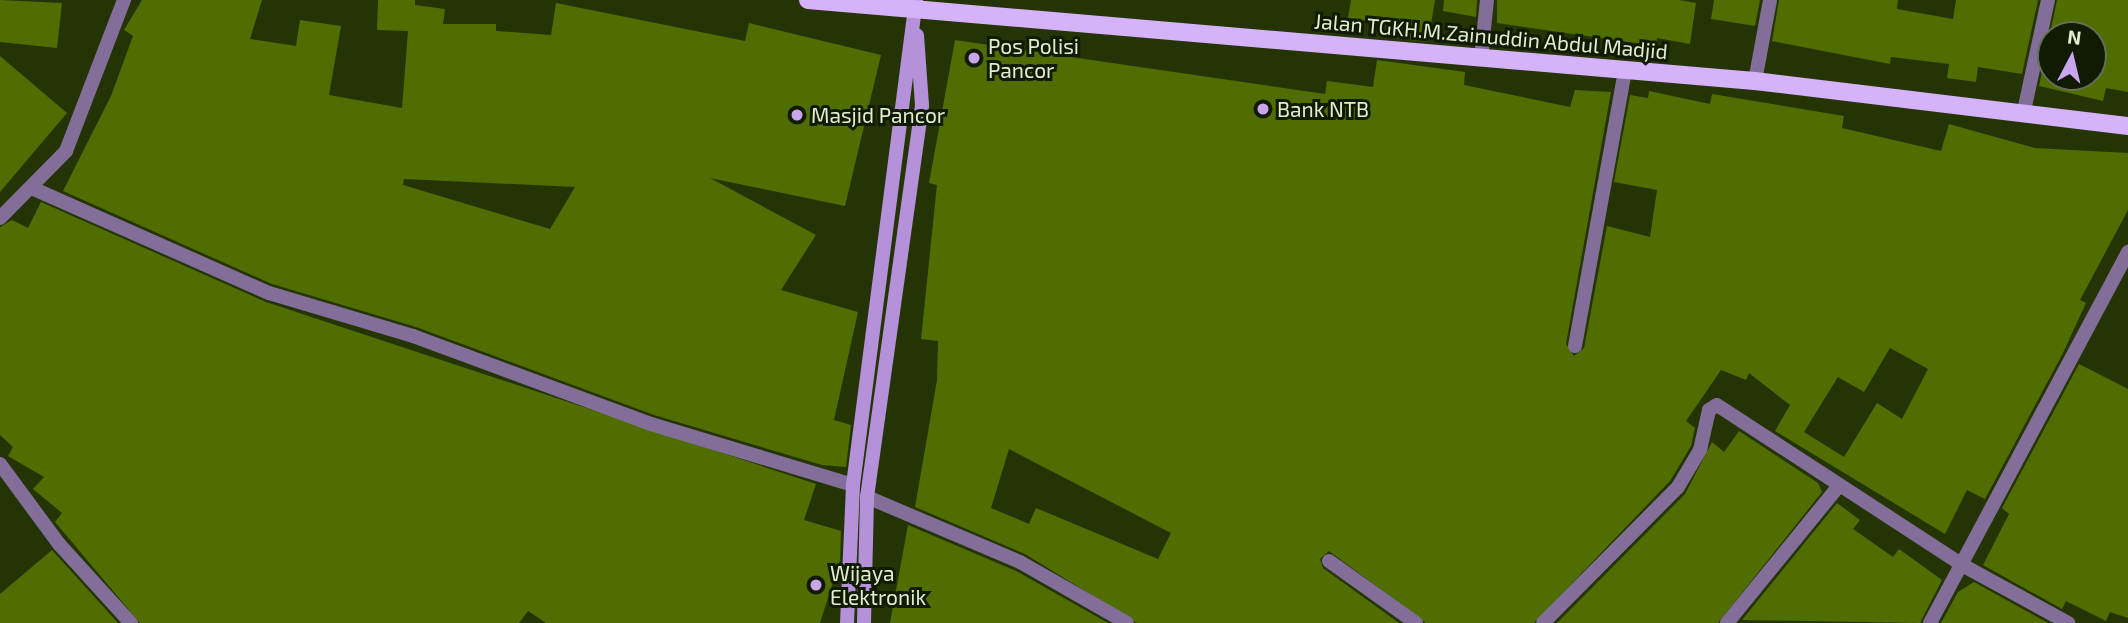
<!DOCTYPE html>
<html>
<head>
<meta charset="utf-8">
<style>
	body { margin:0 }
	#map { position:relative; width:2128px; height:623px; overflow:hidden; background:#253405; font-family:"Exo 2",sans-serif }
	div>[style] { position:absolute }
	.building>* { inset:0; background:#4f6d00 }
	.street>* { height:14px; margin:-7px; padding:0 7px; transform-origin:7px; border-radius:7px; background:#836e9a }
	.secondary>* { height:14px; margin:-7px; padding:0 7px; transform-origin:7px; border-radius:7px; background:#b491d8 }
	.primary>* { height:18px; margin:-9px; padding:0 9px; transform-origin:9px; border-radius:9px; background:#d5b2fa }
	.dots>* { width:19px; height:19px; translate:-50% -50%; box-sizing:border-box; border:4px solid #111a03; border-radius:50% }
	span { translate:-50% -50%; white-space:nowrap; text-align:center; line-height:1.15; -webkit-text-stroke:6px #111a03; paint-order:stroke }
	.street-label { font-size:21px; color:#e1eece }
	.poi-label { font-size:21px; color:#e1eece }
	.left { translate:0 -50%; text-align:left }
	.north { position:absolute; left:2037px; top:21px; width:70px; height:70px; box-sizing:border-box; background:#111a03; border:2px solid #646f54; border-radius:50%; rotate:7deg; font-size:19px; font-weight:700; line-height:28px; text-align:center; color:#e1eece }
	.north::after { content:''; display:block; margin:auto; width:24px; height:32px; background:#c9a5ee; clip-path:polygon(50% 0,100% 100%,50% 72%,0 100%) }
</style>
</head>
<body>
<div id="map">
	<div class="building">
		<div style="clip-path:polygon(0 0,62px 3px,57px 48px,0 42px)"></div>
		<div style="clip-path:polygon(evenodd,142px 0,262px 0,250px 39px,296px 46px,300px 20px,341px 26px,329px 95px,402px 108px,408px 31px,377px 30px,378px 0,415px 0,415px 5px,445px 9px,443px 24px,496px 24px,496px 31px,551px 35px,556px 3px,745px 41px,749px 23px,881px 55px,845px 206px,710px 178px,816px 235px,781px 290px,858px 312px,834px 420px,851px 425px,846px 467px,822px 465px,654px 415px,416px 327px,272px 284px,63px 191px,111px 96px,133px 36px,124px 30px,142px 0,404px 179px,575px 187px,550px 229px,403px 185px,404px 179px)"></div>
		<div style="clip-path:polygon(1351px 0,1435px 0,1428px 42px,1379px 37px,1381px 23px,1348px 18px)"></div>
		<div style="clip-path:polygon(1444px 0,1477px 0,1476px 17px,1443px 11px)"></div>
		<div style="clip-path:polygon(1497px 0,1679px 0,1696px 3px,1690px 44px,1657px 38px,1656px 46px,1497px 23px)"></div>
		<div style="clip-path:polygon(1714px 0,1760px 0,1755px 26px,1711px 19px)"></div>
		<div style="clip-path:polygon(1779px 0,1898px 0,1897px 9px,1953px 19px,1956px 0,2038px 0,2022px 74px,1978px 67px,1976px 82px,1947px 78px,1949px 64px,1891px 57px,1890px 64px,1772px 41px)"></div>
		<div style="clip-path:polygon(evenodd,2057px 0,2128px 0,2128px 92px,2106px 88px,2103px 101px,2039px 86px,2057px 0,2051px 35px,2093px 35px,2093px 77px,2051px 77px,2051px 35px)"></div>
		<div style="clip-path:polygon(evenodd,955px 40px,1325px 94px,1327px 81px,1373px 87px,1377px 60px,1465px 72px,1464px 85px,1570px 107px,1575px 90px,1611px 92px,1566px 344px,1574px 356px,1584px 348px,1607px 226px,1650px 237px,1657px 190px,1614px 182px,1630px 95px,1648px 98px,1649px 91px,1710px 104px,1712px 94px,1844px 116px,1842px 128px,1941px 151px,1949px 124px,2035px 148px,2128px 153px,2128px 210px,2080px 300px,2086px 303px,2062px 355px,1985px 499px,1967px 490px,1945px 534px,1775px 431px,1790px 405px,1749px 373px,1746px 380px,1721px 370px,1686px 421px,1695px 428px,1691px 446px,1670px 481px,1534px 623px,1426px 623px,1329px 551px,1320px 559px,1323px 568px,1399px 623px,1137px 623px,1025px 554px,915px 507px,937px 380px,938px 341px,921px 339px,937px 185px,929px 183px,955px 40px,1890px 348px,1928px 369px,1902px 419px,1877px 403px,1844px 457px,1804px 432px,1838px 377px,1864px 392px,1890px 348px,955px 40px,1009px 449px,1171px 533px,1158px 559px,1036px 508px,1029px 524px,991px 508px,1009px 449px)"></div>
		<div style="clip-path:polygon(0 56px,67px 113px,0 192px)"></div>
		<div style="clip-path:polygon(41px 202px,266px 302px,816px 484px,804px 520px,841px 531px,840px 560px,820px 623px,546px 623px,528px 611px,519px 623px,140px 623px,55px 522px,62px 513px,33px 489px,44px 477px,8px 456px,13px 447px,0 435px,0 227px,12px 220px,28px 228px)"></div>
		<div style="clip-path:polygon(2079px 364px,2128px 389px,2128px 618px,2110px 612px,2106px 621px,2066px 601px,2062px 609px,1983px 565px,2009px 514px,2002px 508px)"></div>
		<div style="clip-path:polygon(1739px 431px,1818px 483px,1822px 492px,1718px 623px,1557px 623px,1685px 494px,1712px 442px,1724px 452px)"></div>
		<div style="clip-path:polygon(1837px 503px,1860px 520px,1853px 529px,1893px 557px,1899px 549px,1942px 580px,1920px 623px,1742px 620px)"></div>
		<div style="clip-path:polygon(908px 525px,1016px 571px,1108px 623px,890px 623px)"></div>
		<div style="clip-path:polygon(52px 550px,118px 623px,0 623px,0 594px)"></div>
		<div style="clip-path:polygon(1974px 582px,2048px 623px,1941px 623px,1958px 592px)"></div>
	</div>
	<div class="street">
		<div style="left:1481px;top:58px;width:58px;rotate:-84.1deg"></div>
		<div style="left:1755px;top:81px;width:82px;rotate:-79.5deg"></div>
		<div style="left:2024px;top:111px;width:114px;rotate:-77.8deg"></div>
		<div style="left:34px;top:189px;width:257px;rotate:23.9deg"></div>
		<div style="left:269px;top:293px;width:150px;rotate:16.6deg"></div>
		<div style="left:413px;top:336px;width:254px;rotate:20.3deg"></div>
		<div style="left:651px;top:424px;width:211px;rotate:16.8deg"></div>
		<div style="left:0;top:218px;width:94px;rotate:-45.4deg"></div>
		<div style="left:66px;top:151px;width:162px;rotate:-69deg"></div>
		<div style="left:1575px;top:346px;width:280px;rotate:-79.7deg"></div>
		<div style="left:0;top:464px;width:99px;rotate:53.6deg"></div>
		<div style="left:59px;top:544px;width:107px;rotate:47.7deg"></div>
		<div style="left:867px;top:497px;width:166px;rotate:23deg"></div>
		<div style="left:1020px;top:562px;width:123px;rotate:29.7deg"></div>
		<div style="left:1329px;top:561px;width:107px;rotate:35.5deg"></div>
		<div style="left:1543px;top:623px;width:192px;rotate:-45.2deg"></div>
		<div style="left:1678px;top:487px;width:43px;rotate:-59.3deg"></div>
		<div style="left:1700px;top:450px;width:41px;rotate:-77.3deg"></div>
		<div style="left:1709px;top:410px;width:9px;rotate:-32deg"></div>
		<div style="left:1717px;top:405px;width:295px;rotate:33.1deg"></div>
		<div style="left:1964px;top:566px;width:119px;rotate:28.7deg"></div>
		<div style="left:1727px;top:623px;width:176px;rotate:-50.8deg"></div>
		<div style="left:1930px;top:623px;width:421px;rotate:-61.9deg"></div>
	</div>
	<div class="secondary">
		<div style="left:847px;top:623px;width:138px;rotate:-87.5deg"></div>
		<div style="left:853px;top:485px;width:489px;rotate:-82.6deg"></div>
		<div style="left:864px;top:623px;width:126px;rotate:-88.6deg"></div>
		<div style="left:867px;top:497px;width:396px;rotate:-82deg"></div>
		<div style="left:922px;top:105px;width:70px;rotate:-94.1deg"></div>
	</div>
	<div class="primary">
		<div style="left:808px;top:0;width:950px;rotate:4.89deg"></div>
		<div style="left:1755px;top:81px;width:376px;rotate:6.9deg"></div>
	</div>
	<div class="dots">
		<div style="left:974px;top:58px;background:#c9a5ee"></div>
		<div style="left:1263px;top:109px;background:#c9a5ee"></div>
		<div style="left:797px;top:115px;background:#c9a5ee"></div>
		<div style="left:816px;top:585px;background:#c9a5ee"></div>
	</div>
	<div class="street-label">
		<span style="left:1491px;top:36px;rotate:5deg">Jalan TGKH.M.Zainuddin Abdul Madjid</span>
	</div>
	<div class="poi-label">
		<span class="left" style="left:988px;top:58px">Pos Polisi<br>Pancor</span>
		<span class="left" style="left:1277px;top:109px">Bank NTB</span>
		<span class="left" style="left:811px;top:115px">Masjid Pancor</span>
		<span class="left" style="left:830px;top:585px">Wijaya<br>Elektronik</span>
	</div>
	<div class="north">N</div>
</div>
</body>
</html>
